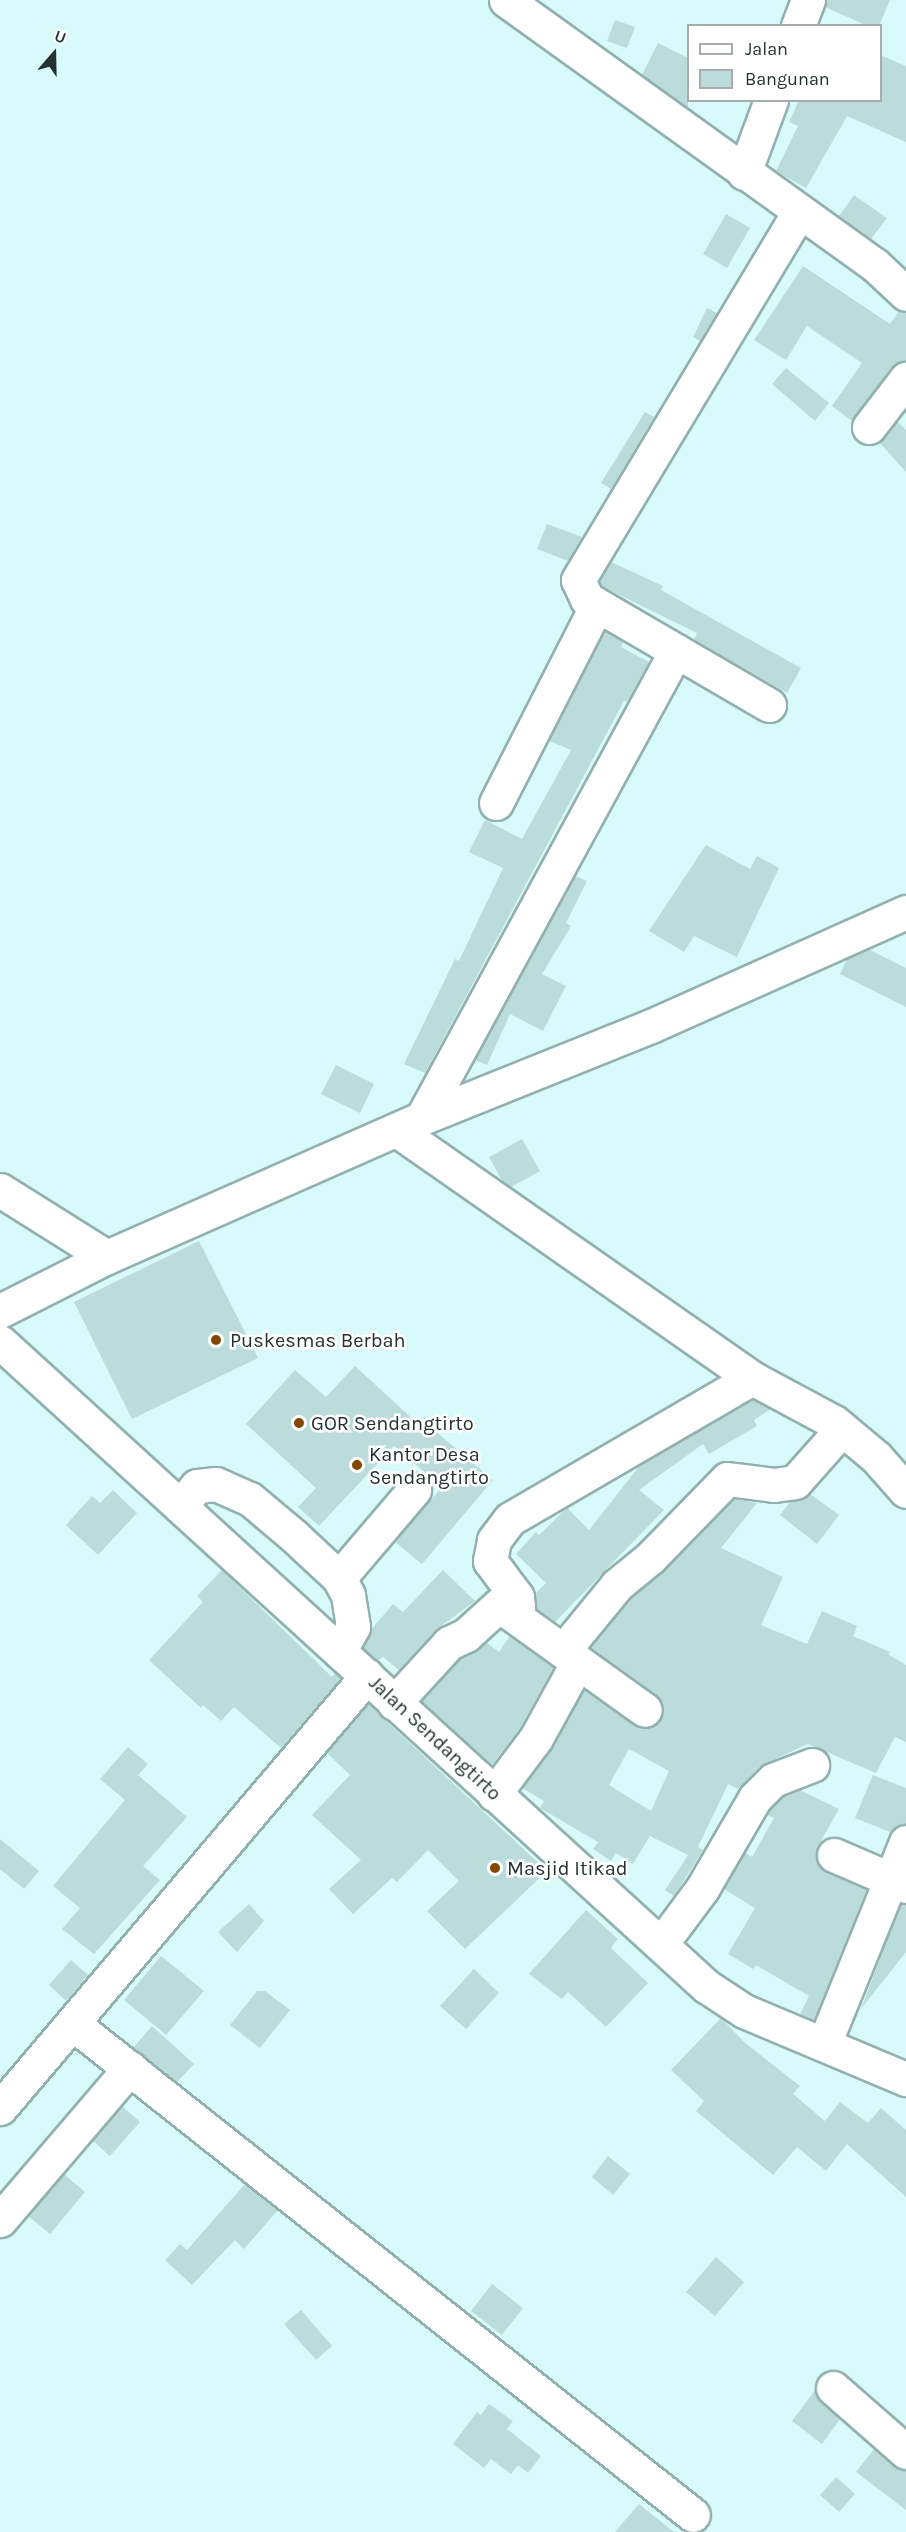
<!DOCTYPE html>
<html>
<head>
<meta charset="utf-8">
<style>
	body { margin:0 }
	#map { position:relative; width:906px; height:2532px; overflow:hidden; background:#d9fafa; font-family:Karla,sans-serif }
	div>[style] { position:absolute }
	.building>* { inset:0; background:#bbdcdb }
	.roads { filter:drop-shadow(2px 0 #91b1b0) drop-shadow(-2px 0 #91b1b0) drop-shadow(0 2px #91b1b0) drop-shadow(0 -2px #91b1b0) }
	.minor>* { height:33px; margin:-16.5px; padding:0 16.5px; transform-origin:16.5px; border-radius:16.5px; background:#fff }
	.dots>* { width:16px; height:16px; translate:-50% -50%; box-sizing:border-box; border:3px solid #fff; border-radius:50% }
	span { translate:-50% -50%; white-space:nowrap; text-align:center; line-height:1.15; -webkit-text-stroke:5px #fff; paint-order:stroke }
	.poi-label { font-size:20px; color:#243131 }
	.left { translate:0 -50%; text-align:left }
	.street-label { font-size:20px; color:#243131 }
	.legend { position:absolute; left:687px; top:24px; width:195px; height:78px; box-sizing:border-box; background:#fff; border:2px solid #a7adad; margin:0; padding:8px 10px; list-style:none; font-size:18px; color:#243131 }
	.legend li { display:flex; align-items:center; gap:12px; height:30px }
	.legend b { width:30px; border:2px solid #a7adad }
	.north { position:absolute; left:24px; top:24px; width:60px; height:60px; -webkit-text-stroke:4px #fff; paint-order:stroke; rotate:20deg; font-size:16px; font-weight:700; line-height:24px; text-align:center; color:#243131 }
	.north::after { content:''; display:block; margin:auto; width:21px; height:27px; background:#243131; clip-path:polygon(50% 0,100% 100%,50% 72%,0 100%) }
</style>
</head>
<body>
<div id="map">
	<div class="building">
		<div style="clip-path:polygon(826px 0,890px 0,879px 26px,868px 26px,825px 7px)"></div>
		<div style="clip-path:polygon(615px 20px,635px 27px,627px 48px,607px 41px)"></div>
		<div style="clip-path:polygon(658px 43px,688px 58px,688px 108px,642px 75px)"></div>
		<div style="clip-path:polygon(880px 55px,906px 66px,906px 142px,847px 116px,806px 188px,776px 171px,798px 126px,789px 122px,799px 100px,880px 100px)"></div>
		<div style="clip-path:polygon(854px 195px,887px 218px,871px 239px,839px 216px)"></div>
		<div style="clip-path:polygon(726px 214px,750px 228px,727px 268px,703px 254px)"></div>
		<div style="clip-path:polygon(803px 266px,890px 324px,899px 311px,906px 312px,906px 361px,891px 368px,852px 421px,832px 406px,862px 363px,807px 326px,786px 360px,754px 340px)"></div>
		<div style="clip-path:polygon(707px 308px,717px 313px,700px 341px,693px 337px)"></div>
		<div style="clip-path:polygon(786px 368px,829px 403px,815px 421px,772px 384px)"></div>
		<div style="clip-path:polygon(645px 412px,654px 417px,611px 489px,601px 483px)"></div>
		<div style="clip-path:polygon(897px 421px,906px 430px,906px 472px,879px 442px)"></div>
		<div style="clip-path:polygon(547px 524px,582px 537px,568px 561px,537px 549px)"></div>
		<div style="clip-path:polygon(611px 562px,663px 586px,661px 590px,801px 668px,787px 693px,694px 640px,697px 633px,601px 586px,599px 581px)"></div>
		<div style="clip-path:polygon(605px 631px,623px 642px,621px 647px,649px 662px,627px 702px,624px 701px,425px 1073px,404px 1064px,455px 959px,459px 961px,503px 868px,469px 852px,485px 820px,522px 839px,571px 750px,549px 741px)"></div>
		<div style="clip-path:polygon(706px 845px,750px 869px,757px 856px,779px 868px,737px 957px,694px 936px,684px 952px,649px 931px)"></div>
		<div style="clip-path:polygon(575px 876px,587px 881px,566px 923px,571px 926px,542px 974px,566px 986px,543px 1031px,510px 1014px,487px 1065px,475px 1060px)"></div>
		<div style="clip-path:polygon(868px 949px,906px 968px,906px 1007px,840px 974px,847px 959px)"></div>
		<div style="clip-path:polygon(336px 1065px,374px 1084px,360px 1113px,321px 1094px)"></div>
		<div style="clip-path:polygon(522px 1139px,540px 1171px,511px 1187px,502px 1181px,489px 1157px)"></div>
		<div style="clip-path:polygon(199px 1241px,258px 1358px,132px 1419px,74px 1302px)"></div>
		<div style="clip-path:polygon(355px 1366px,417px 1423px,421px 1419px,493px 1480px,422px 1564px,395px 1542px,442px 1487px,394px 1446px,319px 1526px,298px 1507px,316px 1488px,246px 1424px,295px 1370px,326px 1397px)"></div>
		<div style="clip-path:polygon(752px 1399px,771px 1409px,754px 1420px,757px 1426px,709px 1454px,703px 1444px,639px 1490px,664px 1510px,555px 1622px,536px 1609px,535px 1594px,546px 1583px,516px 1554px,536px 1532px,539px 1535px,567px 1508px,589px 1530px,641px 1464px)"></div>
		<div style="clip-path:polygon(113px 1490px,137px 1513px,98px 1555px,66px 1525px,92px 1496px,100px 1503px)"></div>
		<div style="clip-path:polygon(810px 1494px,839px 1515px,817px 1544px,780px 1515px,790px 1502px)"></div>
		<div style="clip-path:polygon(evenodd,734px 1499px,757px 1503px,721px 1548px,783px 1577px,761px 1625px,807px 1644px,822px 1611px,857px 1626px,853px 1636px,890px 1652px,889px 1655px,906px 1665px,906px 1742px,895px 1737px,876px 1773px,808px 1744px,760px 1766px,738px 1789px,728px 1784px,698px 1847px,703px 1850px,674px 1896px,665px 1890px,688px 1855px,650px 1836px,633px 1864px,616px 1853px,611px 1861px,593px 1849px,598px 1842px,540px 1808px,544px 1801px,522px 1788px,552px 1747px,584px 1690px,635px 1726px,644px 1729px,660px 1721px,664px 1711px,656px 1695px,590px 1648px,630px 1598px,663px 1571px,734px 1499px,629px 1749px,669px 1771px,651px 1811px,609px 1785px,629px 1749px)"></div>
		<div style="clip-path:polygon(222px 1570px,332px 1677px,335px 1673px,341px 1678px,281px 1748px,234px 1707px,221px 1721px,203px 1705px,201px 1708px,149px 1660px,203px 1602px,197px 1596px)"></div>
		<div style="clip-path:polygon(443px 1570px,475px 1601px,436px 1630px,399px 1670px,383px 1657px,377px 1661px,363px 1648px,370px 1631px,393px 1604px,403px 1612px)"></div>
		<div style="clip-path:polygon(510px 1636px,554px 1667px,520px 1728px,492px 1765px,421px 1701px,460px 1658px,486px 1642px,499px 1652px)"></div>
		<div style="clip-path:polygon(368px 1704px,547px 1871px,465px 1949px,427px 1911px,459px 1881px,428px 1850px,397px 1882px,392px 1878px,353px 1914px,329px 1889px,361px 1860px,312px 1815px,350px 1775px,327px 1753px)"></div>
		<div style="clip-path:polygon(128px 1747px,148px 1764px,138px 1775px,187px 1817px,143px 1866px,160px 1880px,94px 1954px,62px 1929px,80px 1908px,53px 1886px,125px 1800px,100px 1779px)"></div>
		<div style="clip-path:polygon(873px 1775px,906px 1788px,906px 1824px,890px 1832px,855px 1818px)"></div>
		<div style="clip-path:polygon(800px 1790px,839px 1809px,817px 1848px,819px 1866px,867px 1889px,814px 2020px,800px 2014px,809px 1996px,756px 1965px,753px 1969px,728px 1954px,755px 1908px,724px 1889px,745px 1852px,752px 1857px,774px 1818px,767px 1815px,770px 1810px,783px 1796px)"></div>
		<div style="clip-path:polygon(0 1839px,39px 1871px,24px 1889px,0 1869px)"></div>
		<div style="clip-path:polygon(249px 1904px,264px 1921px,237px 1952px,218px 1932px)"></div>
		<div style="clip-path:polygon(901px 1904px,906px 1904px,906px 1952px,861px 2009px)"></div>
		<div style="clip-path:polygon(586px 1910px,618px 1939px,611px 1948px,648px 1983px,606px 2027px,568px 1992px,562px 1999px,529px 1974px)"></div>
		<div style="clip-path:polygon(161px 1956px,204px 1991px,166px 2035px,124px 2000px)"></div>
		<div style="clip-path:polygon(71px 1960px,88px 1975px,66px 2001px,49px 1985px)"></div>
		<div style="clip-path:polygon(474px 1969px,499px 1993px,466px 2029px,440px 2006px)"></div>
		<div style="clip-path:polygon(257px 1991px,265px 1991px,290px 2010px,260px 2048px,230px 2025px)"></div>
		<div style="clip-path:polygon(721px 2018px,745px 2043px,800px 2086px,793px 2094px,825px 2121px,840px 2102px,868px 2123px,881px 2108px,906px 2130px,906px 2197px,847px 2144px,826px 2171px,797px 2147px,773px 2175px,696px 2111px,704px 2101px,671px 2070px)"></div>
		<div style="clip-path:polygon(152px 2026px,194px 2064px,177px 2082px,133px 2048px)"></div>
		<div style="clip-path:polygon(122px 2106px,140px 2122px,110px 2156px,93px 2141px)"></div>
		<div style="clip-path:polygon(608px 2156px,630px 2174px,613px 2195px,592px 2177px)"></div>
		<div style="clip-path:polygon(64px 2174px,85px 2192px,50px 2234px,28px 2216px)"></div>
		<div style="clip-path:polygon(245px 2184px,278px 2210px,244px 2249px,235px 2240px,192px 2285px,165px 2260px,180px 2244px,187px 2250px)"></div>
		<div style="clip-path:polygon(716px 2257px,744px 2282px,715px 2316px,686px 2292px)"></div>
		<div style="clip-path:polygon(492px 2284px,523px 2308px,502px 2335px,471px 2311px)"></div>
		<div style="clip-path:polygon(301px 2310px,332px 2346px,316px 2360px,284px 2324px)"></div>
		<div style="clip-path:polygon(815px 2390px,820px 2402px,840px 2419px,822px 2444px,792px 2421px)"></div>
		<div style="clip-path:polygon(489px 2404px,513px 2421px,507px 2429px,541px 2456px,528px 2473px,518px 2465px,511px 2474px,491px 2459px,484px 2468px,453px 2444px,477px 2412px,481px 2415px)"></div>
		<div style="clip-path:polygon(874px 2449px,894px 2466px,906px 2470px,906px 2510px,856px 2472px)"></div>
		<div style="clip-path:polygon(836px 2477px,855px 2494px,839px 2512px,820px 2495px)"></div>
		<div style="clip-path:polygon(639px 2504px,674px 2532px,615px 2532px)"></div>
	</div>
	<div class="roads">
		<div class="minor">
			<div style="left:506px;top:0;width:454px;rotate:35.7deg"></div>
			<div style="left:875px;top:265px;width:42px;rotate:43.1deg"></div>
			<div style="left:798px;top:26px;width:28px;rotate:-69deg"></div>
			<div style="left:744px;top:173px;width:78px;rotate:-69.7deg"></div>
			<div style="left:869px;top:427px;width:61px;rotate:-52.4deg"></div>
			<div style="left:769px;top:705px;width:211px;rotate:-149.8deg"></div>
			<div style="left:587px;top:599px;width:21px;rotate:-115deg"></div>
			<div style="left:578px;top:580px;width:429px;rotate:-59deg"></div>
			<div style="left:496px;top:803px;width:222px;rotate:-63deg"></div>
			<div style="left:422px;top:1118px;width:532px;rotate:-61.46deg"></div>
			<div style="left:398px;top:1131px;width:432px;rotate:34.9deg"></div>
			<div style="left:752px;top:1378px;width:93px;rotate:28.2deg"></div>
			<div style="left:834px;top:1422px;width:55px;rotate:39.8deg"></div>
			<div style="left:876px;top:1457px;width:45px;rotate:48.6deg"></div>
			<div style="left:0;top:1190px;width:126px;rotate:32.1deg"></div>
			<div style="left:0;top:1311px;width:120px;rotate:-26.8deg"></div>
			<div style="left:107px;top:1257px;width:344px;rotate:-23.8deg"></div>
			<div style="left:422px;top:1118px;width:247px;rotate:-21.9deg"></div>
			<div style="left:651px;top:1026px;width:279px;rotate:-24.1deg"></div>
			<div style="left:0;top:1342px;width:956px;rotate:42.37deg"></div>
			<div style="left:706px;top:1986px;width:45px;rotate:33.3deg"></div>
			<div style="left:744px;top:2011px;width:176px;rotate:22.8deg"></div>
			<div style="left:180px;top:1506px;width:26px;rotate:-50deg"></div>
			<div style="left:197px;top:1486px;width:19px;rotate:-6deg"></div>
			<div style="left:216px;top:1484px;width:37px;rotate:24deg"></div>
			<div style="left:250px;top:1499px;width:57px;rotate:40.1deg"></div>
			<div style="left:294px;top:1536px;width:62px;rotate:43deg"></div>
			<div style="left:339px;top:1578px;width:19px;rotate:62deg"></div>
			<div style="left:348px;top:1595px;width:32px;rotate:81deg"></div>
			<div style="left:353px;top:1627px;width:28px;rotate:120deg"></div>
			<div style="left:339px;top:1578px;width:116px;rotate:-49.6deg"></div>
			<div style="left:513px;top:1613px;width:8px;rotate:-50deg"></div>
			<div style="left:518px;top:1607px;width:10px;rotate:-96deg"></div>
			<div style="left:517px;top:1597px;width:45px;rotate:-126.9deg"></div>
			<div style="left:490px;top:1561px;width:21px;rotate:-79deg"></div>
			<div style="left:494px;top:1540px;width:26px;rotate:-53deg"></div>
			<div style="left:510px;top:1519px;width:280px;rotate:-30.2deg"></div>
			<div style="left:563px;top:1651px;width:85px;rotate:-50.7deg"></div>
			<div style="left:617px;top:1585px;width:43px;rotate:-39.3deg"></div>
			<div style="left:650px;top:1558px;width:110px;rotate:-45.7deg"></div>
			<div style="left:727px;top:1479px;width:47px;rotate:7.3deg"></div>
			<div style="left:774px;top:1485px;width:21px;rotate:-8deg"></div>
			<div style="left:795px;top:1482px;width:71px;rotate:-48.4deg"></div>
			<div style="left:394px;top:1703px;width:81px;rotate:-47.5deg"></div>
			<div style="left:449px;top:1643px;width:19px;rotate:-25deg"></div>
			<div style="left:466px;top:1635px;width:45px;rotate:-42.3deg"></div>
			<div style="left:499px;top:1605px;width:97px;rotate:35.8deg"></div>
			<div style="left:494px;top:1794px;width:70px;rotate:-53.1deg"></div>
			<div style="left:536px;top:1738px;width:87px;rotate:-61.1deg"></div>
			<div style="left:578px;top:1662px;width:82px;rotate:35.6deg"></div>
			<div style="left:834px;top:1855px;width:78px;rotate:23.3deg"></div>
			<div style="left:661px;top:1944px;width:69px;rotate:-53.3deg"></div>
			<div style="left:702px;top:1889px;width:105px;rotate:-59.8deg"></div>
			<div style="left:755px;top:1798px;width:25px;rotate:-45deg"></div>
			<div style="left:773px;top:1780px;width:42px;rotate:-21deg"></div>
			<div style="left:72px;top:2023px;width:792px;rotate:38.39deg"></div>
			<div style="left:824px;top:2044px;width:218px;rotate:-67.9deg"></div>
			<div style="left:0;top:2108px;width:567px;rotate:-49.65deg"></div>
			<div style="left:0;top:2220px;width:200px;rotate:-49.5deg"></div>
			<div style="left:833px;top:2388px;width:97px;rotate:41.2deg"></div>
		</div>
	</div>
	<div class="dots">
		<div style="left:216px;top:1340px;background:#834701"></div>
		<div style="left:299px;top:1423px;background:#834701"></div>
		<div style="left:357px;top:1465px;background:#834701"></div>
		<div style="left:495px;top:1868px;background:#834701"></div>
	</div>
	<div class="poi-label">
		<span class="left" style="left:230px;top:1340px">Puskesmas Berbah</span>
		<span class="left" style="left:311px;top:1423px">GOR Sendangtirto</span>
		<span class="left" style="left:369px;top:1466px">Kantor Desa<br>Sendangtirto</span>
		<span class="left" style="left:507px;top:1868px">Masjid Itikad</span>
	</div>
	<div class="street-label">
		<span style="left:435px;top:1738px;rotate:43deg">Jalan Sendangtirto</span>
	</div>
	<ul class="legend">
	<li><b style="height:8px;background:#fff"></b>Jalan</li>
	<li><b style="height:16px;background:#bbdcdb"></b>Bangunan</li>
	</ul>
	<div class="north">U</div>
</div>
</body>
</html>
